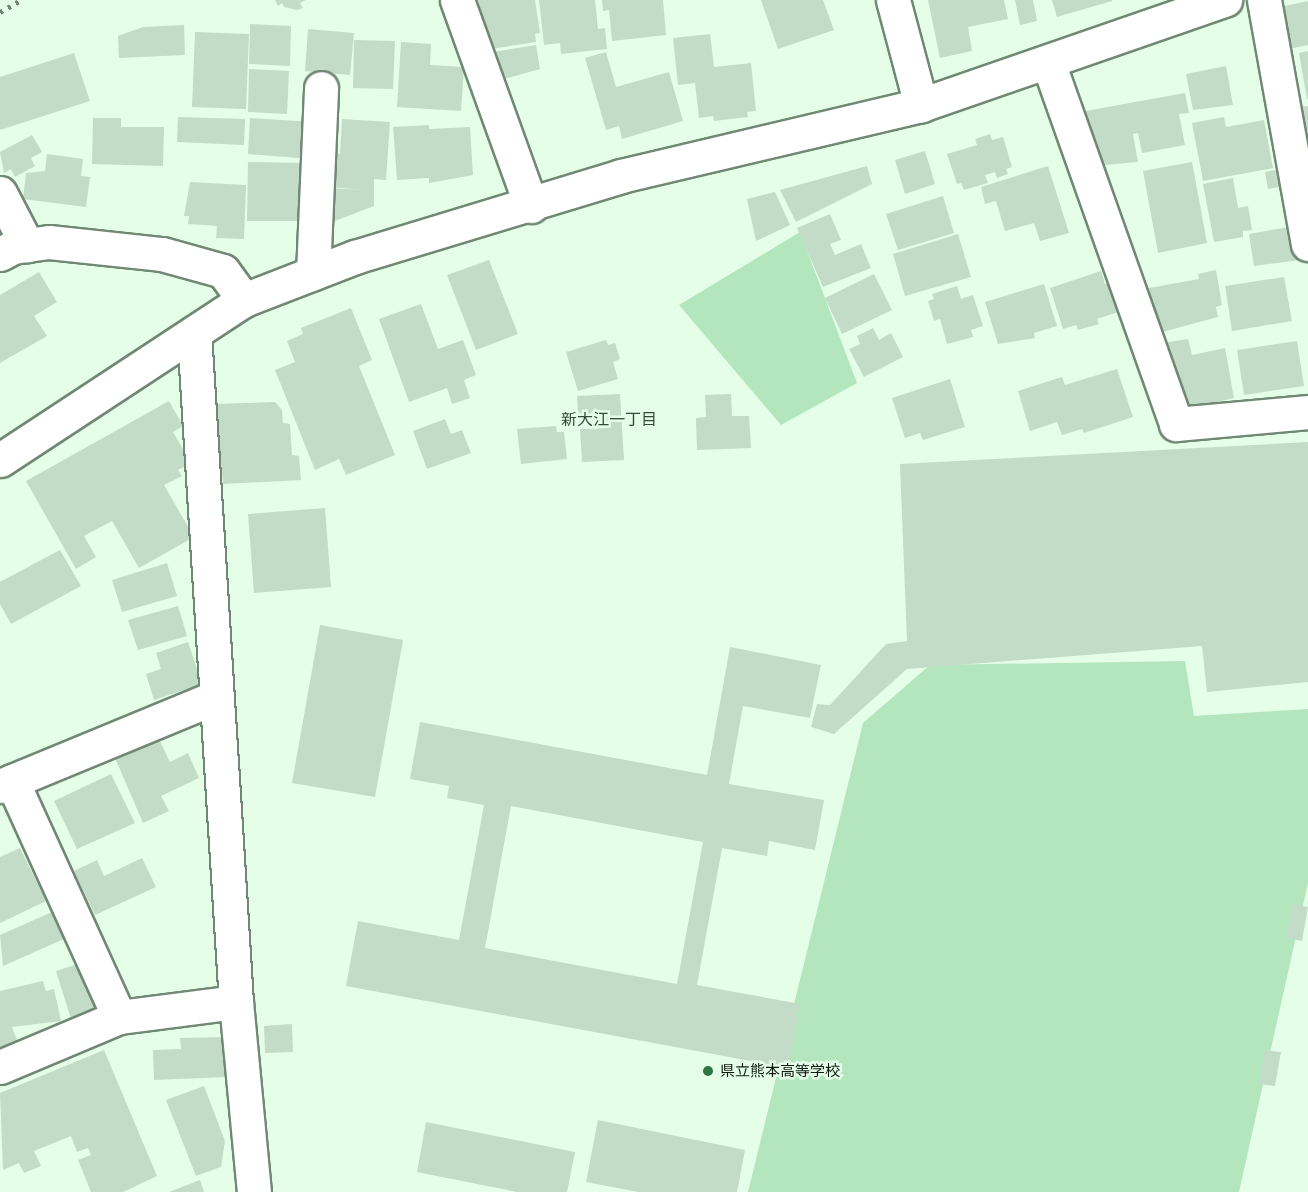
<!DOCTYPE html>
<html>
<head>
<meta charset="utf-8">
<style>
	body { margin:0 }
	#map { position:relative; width:1308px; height:1192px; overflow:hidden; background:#e4fee8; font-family:"IBM Plex Sans","Noto Sans JP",sans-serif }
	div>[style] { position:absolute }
	.green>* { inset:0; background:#b3e6bd }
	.building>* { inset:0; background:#c3dcc7 }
	.roads { filter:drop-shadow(2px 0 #708874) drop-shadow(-2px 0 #708874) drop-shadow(0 2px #708874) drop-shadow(0 -2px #708874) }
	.street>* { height:33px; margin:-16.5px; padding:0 16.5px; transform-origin:16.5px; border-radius:16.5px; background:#fff }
	.secondary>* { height:33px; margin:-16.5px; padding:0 16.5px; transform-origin:16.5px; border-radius:16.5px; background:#fff }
	.rail>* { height:4.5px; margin-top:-2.25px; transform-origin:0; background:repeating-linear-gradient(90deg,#748577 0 3px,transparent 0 9px) }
	.dots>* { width:16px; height:16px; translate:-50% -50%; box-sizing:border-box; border:3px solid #e4fee8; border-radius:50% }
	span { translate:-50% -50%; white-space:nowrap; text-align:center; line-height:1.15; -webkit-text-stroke:5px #e4fee8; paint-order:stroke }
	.poi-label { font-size:15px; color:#101912 }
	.left { translate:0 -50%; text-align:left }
	.neighbourhood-label { font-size:16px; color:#344a39 }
</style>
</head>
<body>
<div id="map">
	<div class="green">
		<div style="clip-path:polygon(800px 232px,857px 383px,781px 425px,679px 305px)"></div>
		<div style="clip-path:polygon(1185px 661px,1194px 716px,1308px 709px,1308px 883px,1239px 1192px,748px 1192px,863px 723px,930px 665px)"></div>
	</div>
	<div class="building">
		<div style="clip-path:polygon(275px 0,306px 0,300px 3px,303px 8px,297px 10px,284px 7px,282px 3px,278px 6px)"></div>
		<div style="clip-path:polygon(478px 0,535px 0,540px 33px,535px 34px,536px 42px,491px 49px)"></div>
		<div style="clip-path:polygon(539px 0,595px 0,598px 29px,605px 28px,607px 49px,561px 54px,560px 43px,544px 45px)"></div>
		<div style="clip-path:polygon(602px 0,663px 0,666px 35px,612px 41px,609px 10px,603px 11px)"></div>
		<div style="clip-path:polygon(761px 0,823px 0,834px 30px,778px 49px)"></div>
		<div style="clip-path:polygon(928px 0,1004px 0,1008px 19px,968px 27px,972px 51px,940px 58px)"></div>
		<div style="clip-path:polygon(1015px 0,1033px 0,1037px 21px,1020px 25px)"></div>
		<div style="clip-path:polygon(1052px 0,1112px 0,1112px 1px,1057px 17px)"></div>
		<div style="clip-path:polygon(1308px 1px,1308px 45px,1289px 49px,1280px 7px)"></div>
		<div style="clip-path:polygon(250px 24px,291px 26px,290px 66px,249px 64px)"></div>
		<div style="clip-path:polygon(184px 25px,185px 55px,119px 58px,118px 36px,143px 27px)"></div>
		<div style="clip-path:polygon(308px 29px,354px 33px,350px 75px,305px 71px)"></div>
		<div style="clip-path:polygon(195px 32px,249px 34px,246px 109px,192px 107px)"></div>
		<div style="clip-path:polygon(710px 34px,714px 67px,751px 63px,756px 111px,747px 112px,748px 117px,714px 121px,713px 116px,699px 118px,695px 83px,678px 85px,673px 38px)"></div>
		<div style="clip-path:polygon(354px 40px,395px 41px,393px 89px,353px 88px)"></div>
		<div style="clip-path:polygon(401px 42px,431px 44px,430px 65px,464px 67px,461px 111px,397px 107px)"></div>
		<div style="clip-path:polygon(536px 45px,540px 69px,497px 81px,492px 52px)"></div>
		<div style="clip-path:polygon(1308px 51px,1308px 99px,1307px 99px,1299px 53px)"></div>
		<div style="clip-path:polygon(606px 52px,616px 87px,669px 72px,683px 121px,622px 139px,619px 126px,606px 130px,585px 58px)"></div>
		<div style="clip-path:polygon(74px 53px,90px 101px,0 130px,0 77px)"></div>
		<div style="clip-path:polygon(1226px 66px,1233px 105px,1193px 110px,1186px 74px)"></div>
		<div style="clip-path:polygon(249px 69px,289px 71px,287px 114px,248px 112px)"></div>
		<div style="clip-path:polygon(1185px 93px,1189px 113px,1179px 114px,1185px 145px,1142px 153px,1138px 133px,1133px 134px,1138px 162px,1094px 166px,1080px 112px)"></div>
		<div style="clip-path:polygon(1308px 106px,1308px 135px,1305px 135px,1300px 107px)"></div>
		<div style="clip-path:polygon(178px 117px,245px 119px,244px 145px,177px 142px)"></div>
		<div style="clip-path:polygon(1224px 117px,1226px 127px,1264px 120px,1273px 168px,1203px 181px,1192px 123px)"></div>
		<div style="clip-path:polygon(93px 118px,121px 118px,121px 127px,164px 127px,163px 166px,92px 164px)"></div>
		<div style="clip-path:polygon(250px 118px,314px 122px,312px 159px,248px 154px)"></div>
		<div style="clip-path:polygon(342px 119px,390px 122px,386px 180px,374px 179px,374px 206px,327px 224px,329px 188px,364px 190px,329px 187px,331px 153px,340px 154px)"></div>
		<div style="clip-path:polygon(429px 125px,429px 129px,470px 127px,473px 175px,429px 183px,429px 178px,397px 180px,393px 127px)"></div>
		<div style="clip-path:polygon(990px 134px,992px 140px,1003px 137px,1012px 167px,1006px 169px,1008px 174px,997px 178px,995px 172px,985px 175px,988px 183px,964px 190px,961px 183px,957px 184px,947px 154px,977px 145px,975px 139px)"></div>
		<div style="clip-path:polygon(32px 135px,42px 152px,31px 158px,35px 166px,15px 177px,11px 169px,4px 173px,0 152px)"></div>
		<div style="clip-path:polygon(925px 151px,935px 184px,905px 194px,895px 160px)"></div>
		<div style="clip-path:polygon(47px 154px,83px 159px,81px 176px,90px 177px,86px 207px,23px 199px,26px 173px,45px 171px)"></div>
		<div style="clip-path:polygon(248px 162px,304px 163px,304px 221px,247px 221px)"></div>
		<div style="clip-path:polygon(1192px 162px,1207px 243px,1158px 253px,1143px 171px)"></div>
		<div style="clip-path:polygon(867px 166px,872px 184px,796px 222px,780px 190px)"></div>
		<div style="clip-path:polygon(1048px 166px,1069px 233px,1040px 241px,1034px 223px,1005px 231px,996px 201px,985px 204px,981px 187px)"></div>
		<div style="clip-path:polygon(1287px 168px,1290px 185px,1268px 189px,1265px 172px)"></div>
		<div style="clip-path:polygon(1233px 178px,1238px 208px,1248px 206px,1252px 230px,1243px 231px,1243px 237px,1214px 242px,1203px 184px)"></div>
		<div style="clip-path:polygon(190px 182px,246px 185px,244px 239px,216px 238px,217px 226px,188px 224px,189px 216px,184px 216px)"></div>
		<div style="clip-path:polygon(775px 192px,790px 225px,756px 241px,747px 199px)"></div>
		<div style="clip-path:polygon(943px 196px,954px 233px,898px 250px,886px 214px)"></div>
		<div style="clip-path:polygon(830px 214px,841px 240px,830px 244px,835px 255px,861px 244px,871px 268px,823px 287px,797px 228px)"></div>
		<div style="clip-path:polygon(1301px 225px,1307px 259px,1254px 266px,1249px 234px)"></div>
		<div style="clip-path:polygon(958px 234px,971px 277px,905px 296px,893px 254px)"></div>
		<div style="clip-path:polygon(489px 260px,518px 334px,476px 350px,447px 275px)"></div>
		<div style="clip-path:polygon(1216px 270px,1222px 305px,1216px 307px,1218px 317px,1155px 334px,1138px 290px,1199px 279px,1198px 274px)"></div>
		<div style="clip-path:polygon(1101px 271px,1105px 284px,1109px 283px,1118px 312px,1097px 319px,1099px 324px,1078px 330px,1076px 325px,1063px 329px,1050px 288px)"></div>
		<div style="clip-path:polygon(39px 272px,57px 302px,34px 316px,47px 336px,0 363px,0 295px)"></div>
		<div style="clip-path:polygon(874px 274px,892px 310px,842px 334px,825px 298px)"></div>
		<div style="clip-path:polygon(1284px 277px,1292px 321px,1232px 331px,1225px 286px)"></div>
		<div style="clip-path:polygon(1044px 284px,1057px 326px,1034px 333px,1035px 338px,998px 344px,985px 302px)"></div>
		<div style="clip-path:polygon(957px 286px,961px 299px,973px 295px,983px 326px,971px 330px,973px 337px,947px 344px,940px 319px,934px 321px,928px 301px,934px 299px,932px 294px)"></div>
		<div style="clip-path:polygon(421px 304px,438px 349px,463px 340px,476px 375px,464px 380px,470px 398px,452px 404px,447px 388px,409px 402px,379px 319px)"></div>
		<div style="clip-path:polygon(351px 308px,372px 360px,359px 366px,395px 455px,346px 475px,339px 459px,315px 470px,275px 370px,295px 362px,287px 341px,303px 334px,301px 328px)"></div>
		<div style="clip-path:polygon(873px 328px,879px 340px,891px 333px,903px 357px,864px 377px,849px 349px,860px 344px,857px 336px)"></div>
		<div style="clip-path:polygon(1188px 339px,1192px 355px,1225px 348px,1234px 398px,1175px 412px,1162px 343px)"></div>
		<div style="clip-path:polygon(606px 340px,608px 345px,615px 343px,620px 359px,613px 362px,618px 379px,578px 391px,566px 352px)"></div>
		<div style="clip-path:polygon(1297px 341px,1304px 386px,1244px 395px,1237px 350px)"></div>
		<div style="clip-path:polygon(1117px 369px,1133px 417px,1084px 433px,1082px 429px,1062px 435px,1057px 422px,1030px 431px,1018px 391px,1062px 377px,1065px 385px)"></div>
		<div style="clip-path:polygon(950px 379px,965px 427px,923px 440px,920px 433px,905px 438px,892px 398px)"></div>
		<div style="clip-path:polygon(620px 394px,624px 460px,582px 462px,580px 429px,607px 428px,606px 414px,578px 416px,577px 396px)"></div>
		<div style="clip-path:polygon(731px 394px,732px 416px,749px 416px,751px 448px,697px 450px,696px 418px,706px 417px,705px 395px)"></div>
		<div style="clip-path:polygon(169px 401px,183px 426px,173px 432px,191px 463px,178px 470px,182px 476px,164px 485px,194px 537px,139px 568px,112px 521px,84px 536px,96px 557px,76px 569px,26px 481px)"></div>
		<div style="clip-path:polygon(275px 402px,282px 410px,283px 423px,290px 424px,292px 455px,299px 456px,301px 480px,223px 484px,216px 404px)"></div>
		<div style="clip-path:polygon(445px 419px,451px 434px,462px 430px,471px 453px,427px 469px,413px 431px)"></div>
		<div style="clip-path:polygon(556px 426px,557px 432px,564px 432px,567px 459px,521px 464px,517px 429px)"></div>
		<div style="clip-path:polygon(1308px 442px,1308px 682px,1207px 692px,1202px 646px,907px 669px,834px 734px,811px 727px,817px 704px,830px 705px,886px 644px,907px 641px,900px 464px)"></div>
		<div style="clip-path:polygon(325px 508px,331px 587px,254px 593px,248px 514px)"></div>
		<div style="clip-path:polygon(60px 550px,81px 586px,11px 624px,0 604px,0 582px)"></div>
		<div style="clip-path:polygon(167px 563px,177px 596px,122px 612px,112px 580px)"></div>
		<div style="clip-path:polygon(178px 606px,187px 636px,138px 650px,128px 620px)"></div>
		<div style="clip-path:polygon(320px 625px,403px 640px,375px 797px,292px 783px)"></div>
		<div style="clip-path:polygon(188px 642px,202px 684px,154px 700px,146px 674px,161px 669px,156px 653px)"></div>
		<div style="clip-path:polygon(evenodd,730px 647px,821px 665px,810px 718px,743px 706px,729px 784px,824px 800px,815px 850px,769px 841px,767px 856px,722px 848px,697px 985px,800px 1004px,788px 1068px,346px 986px,358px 921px,459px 940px,484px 805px,447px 798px,449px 786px,410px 779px,420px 722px,707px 775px,730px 647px,511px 806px,703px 842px,677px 984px,485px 948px,511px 806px)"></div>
		<div style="clip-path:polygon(156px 733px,170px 762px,188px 753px,199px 778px,161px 796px,169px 811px,143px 823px,113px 753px)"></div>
		<div style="clip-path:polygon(111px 774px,135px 823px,77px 849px,54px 801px)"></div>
		<div style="clip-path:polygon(20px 848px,46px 901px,0 923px,0 857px)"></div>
		<div style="clip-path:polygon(142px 858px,156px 887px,95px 915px,74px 871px,97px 860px,104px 876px)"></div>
		<div style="clip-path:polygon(1292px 904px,1308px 907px,1302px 941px,1286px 938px)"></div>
		<div style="clip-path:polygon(52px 912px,64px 939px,3px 966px,0 935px)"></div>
		<div style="clip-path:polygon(81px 963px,96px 1012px,71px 1019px,56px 971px)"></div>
		<div style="clip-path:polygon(43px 981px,46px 991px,54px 989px,61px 1021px,12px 1027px,19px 1046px,0 1054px,0 991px)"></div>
		<div style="clip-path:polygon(292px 1024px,293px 1052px,265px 1053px,264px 1026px)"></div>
		<div style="clip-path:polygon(226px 1037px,228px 1077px,154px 1080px,153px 1050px,181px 1049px,180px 1038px)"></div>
		<div style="clip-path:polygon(104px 1050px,157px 1176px,123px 1192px,91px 1192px,78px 1160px,91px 1155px,88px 1148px,77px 1152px,71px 1136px,34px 1151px,41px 1166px,24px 1173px,19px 1163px,3px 1170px,0 1093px)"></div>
		<div style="clip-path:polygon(1265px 1050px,1281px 1052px,1275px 1086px,1259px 1084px)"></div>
		<div style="clip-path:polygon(204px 1086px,225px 1141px,221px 1167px,196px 1176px,166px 1100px)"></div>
		<div style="clip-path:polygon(598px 1120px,745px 1150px,737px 1192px,638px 1192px,586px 1182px)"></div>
		<div style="clip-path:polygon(426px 1122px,575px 1152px,567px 1192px,517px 1192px,417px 1172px)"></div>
		<div style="clip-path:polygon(200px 1180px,204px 1192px,169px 1192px)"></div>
	</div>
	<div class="roads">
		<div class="street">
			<div style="left:457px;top:0;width:219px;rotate:70.2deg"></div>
			<div style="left:893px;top:0;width:109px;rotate:75.1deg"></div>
			<div style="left:1264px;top:0;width:248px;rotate:79.8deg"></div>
			<div style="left:1048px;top:62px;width:384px;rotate:70.5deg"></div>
			<div style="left:1176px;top:424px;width:133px;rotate:-5.2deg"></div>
			<div style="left:0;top:193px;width:59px;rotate:62.6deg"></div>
			<div style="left:0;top:254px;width:15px;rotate:-28deg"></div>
			<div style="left:13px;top:247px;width:36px;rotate:-8deg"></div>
			<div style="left:49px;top:242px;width:114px;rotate:6.1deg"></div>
			<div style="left:162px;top:254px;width:63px;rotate:15.6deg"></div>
			<div style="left:223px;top:271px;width:36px;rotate:54deg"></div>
			<div style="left:313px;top:273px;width:185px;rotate:-87.5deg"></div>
			<div style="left:194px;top:333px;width:670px;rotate:86.41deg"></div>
			<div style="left:236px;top:1002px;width:191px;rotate:84.6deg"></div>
			<div style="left:12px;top:781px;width:259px;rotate:65.6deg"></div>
			<div style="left:0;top:786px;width:234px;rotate:-22.4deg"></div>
			<div style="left:0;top:1067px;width:129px;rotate:-22.8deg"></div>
			<div style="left:119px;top:1017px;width:118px;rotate:-7.3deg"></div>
		</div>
		<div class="secondary">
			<div style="left:0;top:460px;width:292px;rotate:-33.3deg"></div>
			<div style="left:244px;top:300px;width:119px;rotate:-21.2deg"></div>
			<div style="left:355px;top:257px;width:278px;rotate:-16.9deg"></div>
			<div style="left:621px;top:176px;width:308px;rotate:-13.3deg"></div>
			<div style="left:921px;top:105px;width:322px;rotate:-19.1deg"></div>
		</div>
	</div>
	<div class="rail">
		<div style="left:0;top:12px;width:24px;rotate:-30deg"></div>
	</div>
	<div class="dots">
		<div style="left:708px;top:1071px;background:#2e7643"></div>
	</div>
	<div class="poi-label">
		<span class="left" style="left:720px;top:1071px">県立熊本高等学校</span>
	</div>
	<div class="neighbourhood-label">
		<span style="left:609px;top:419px">新大江一丁目</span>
	</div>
</div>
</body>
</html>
